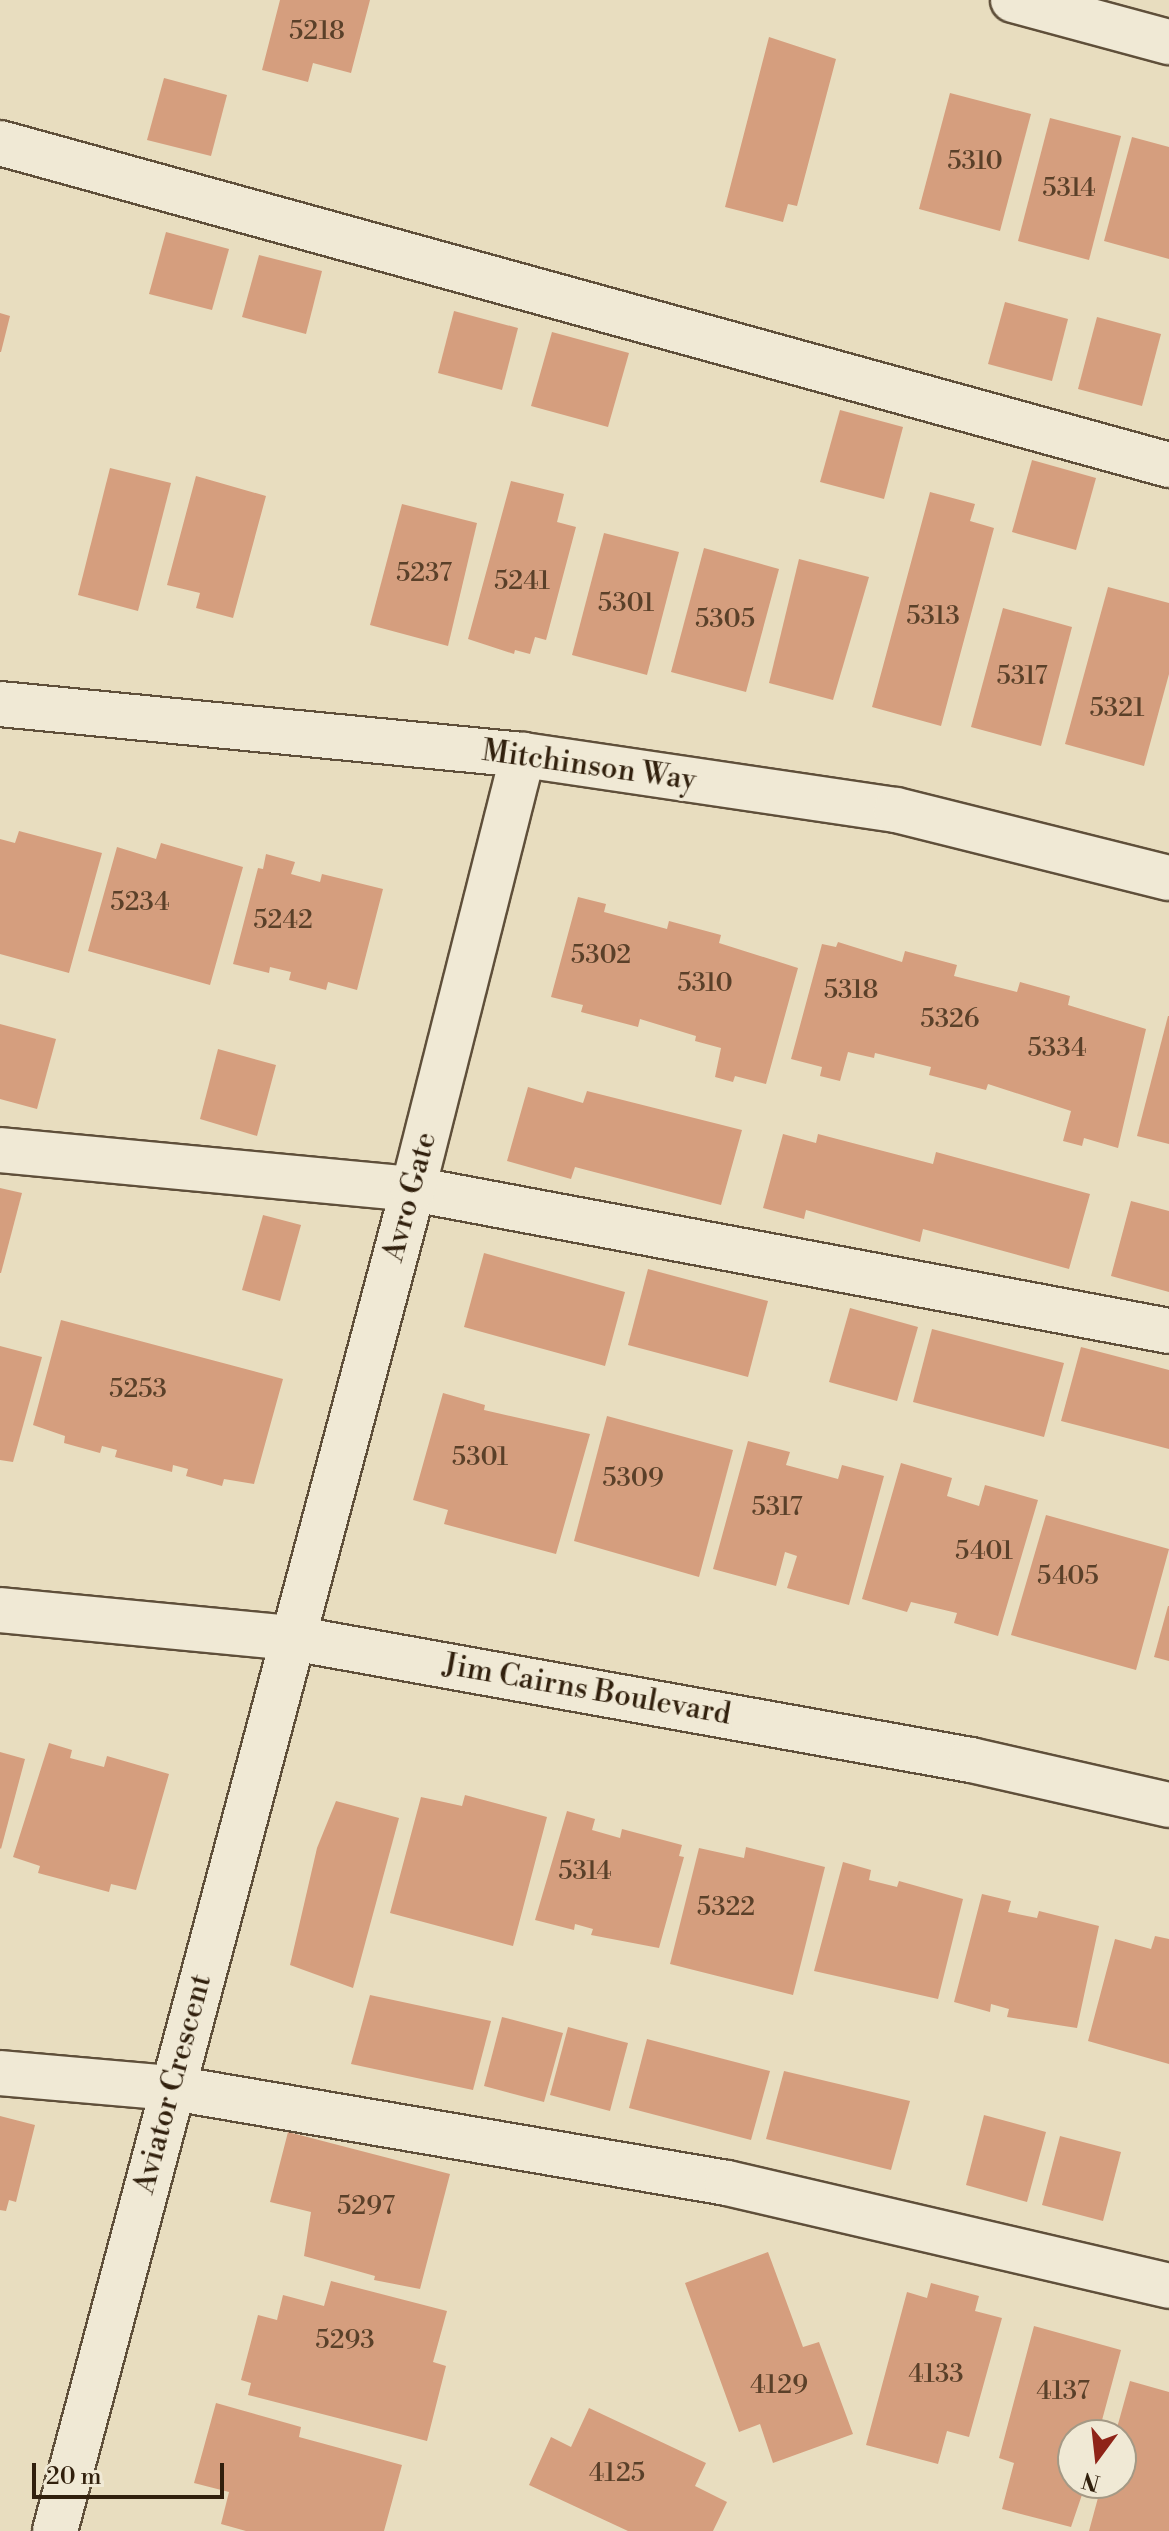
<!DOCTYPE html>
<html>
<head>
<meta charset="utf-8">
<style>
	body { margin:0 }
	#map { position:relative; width:1169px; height:2531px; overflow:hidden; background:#e8ddbf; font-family:"Libre Bodoni",serif }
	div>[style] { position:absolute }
	.building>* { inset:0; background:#d59e7e }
	.roads { filter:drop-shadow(2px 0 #5f4f3a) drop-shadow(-2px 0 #5f4f3a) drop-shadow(0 2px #5f4f3a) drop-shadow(0 -2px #5f4f3a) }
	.minor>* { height:44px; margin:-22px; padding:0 22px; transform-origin:22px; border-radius:22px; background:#f0e9d5 }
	span { translate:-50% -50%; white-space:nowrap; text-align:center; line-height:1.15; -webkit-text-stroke:6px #f0e9d5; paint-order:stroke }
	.number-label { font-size:26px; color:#5a4029 }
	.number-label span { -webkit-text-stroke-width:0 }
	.street-label { font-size:30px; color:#31200d }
	.north { position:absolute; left:1057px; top:2419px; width:80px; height:80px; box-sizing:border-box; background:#f0e9d5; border:2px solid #a49985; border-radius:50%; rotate:195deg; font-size:22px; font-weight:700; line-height:32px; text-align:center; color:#31200d }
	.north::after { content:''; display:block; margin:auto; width:28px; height:36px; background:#8f2418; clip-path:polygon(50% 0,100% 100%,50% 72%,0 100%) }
	.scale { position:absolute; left:32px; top:2463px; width:192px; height:36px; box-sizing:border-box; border:4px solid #31200d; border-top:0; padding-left:10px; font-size:24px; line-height:28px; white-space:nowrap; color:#31200d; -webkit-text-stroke:6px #f0e9d5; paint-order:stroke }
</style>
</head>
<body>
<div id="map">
	<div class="building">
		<div style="clip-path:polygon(280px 0,370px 0,351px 73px,313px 63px,308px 82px,262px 70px)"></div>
		<div style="clip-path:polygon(769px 37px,836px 59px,797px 206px,788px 204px,783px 222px,725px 207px)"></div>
		<div style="clip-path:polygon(164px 78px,227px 95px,211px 156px,147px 140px)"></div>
		<div style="clip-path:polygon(950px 93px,1031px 114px,1000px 231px,919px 209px)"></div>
		<div style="clip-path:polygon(1050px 118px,1121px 136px,1089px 260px,1018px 241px)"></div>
		<div style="clip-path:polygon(1132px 137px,1169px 147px,1169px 259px,1104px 241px)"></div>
		<div style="clip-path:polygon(166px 232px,229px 249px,212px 310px,149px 294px)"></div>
		<div style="clip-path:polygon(259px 255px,322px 271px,306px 334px,242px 317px)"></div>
		<div style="clip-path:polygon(1005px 302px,1068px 319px,1052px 381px,988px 364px)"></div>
		<div style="clip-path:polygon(454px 311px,518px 328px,502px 390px,438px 373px)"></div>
		<div style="clip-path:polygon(0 313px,10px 316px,1px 352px,0 352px)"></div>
		<div style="clip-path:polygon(1097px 317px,1161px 334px,1142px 406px,1078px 389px)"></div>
		<div style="clip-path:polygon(552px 332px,629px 353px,608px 427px,531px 406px)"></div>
		<div style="clip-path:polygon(840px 410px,903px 427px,884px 499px,820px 482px)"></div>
		<div style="clip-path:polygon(1032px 460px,1096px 478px,1076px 550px,1012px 532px)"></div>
		<div style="clip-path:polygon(110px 468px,171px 483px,138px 611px,78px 595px)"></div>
		<div style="clip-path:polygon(196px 476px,266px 496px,233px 618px,196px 608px,200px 593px,167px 585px)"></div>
		<div style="clip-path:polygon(511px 481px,564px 494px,557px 522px,576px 527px,546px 640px,535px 637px,530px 654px,515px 650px,514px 654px,468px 639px)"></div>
		<div style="clip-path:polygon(930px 492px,975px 504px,970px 521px,994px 528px,941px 726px,872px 707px)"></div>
		<div style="clip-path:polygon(402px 504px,477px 523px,448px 646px,370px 625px)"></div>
		<div style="clip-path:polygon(604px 533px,679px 552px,647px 675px,572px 655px)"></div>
		<div style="clip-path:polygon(704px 548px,779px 569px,746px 692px,671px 672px)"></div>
		<div style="clip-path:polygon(799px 559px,869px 577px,833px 700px,769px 683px)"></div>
		<div style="clip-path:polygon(1108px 587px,1169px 603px,1169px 674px,1144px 766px,1065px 744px)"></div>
		<div style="clip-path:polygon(1003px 608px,1072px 627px,1041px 746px,971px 727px)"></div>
		<div style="clip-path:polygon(19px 831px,102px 853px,69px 973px,0 954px,0 839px,15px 843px)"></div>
		<div style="clip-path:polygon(161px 843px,243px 867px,210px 985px,88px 951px,117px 847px,156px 859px)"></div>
		<div style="clip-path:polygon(266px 854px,295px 862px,291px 874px,320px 882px,322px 874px,383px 889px,357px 990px,328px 982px,326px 990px,289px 980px,291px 972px,270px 967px,269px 973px,233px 964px,258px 868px,263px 869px)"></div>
		<div style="clip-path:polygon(578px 897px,606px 904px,604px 912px,667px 929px,669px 921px,721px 935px,719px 943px,798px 968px,766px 1084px,735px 1076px,733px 1082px,715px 1077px,721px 1048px,695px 1041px,696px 1036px,640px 1019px,638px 1027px,581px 1012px,583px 1005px,551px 997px)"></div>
		<div style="clip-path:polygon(838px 942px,902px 962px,905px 951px,957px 965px,954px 976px,1017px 992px,1020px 982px,1070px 996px,1068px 1005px,1146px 1029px,1118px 1148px,1084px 1138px,1082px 1146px,1063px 1141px,1071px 1111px,988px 1084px,986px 1090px,929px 1075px,931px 1067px,875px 1053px,874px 1058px,848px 1052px,840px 1081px,820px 1076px,822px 1067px,791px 1059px,822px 944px,836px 947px)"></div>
		<div style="clip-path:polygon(1168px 1016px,1169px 1016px,1169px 1144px,1137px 1136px)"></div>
		<div style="clip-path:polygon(0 1024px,56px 1039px,37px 1109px,0 1099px)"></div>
		<div style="clip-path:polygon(218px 1049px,276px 1065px,257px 1136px,200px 1119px)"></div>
		<div style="clip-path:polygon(528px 1087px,583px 1103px,587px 1091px,742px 1130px,721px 1205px,575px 1167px,571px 1179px,507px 1161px)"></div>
		<div style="clip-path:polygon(783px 1134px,816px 1143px,818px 1134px,933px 1164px,936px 1152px,1090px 1194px,1069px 1269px,923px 1229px,920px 1242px,806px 1210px,804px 1219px,763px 1208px)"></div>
		<div style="clip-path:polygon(0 1188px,22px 1193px,1px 1273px,0 1273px)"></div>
		<div style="clip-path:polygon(1131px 1201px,1169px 1211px,1169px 1292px,1111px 1276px)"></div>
		<div style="clip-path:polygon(263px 1215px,301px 1225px,280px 1301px,242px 1290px)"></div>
		<div style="clip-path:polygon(484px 1253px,625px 1292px,605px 1366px,464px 1327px)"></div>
		<div style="clip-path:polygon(648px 1269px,768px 1301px,748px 1377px,628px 1345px)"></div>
		<div style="clip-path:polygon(850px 1308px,918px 1327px,897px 1401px,829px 1382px)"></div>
		<div style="clip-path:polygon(61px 1320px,283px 1379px,254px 1484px,224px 1479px,222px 1486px,186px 1476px,188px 1469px,173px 1465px,172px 1472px,115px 1457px,117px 1450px,102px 1446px,100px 1453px,64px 1443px,65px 1436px,33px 1425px)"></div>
		<div style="clip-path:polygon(932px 1329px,1064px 1363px,1044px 1437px,913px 1402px)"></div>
		<div style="clip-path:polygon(0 1346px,42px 1357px,13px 1462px,0 1460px)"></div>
		<div style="clip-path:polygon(1081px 1347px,1169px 1370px,1169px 1449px,1061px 1421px)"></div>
		<div style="clip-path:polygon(443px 1393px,485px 1405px,484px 1410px,590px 1434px,556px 1554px,444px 1524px,448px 1510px,413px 1500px)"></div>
		<div style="clip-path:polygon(607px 1416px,733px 1450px,699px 1577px,574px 1541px)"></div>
		<div style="clip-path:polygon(748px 1441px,790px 1452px,786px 1465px,838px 1479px,842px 1465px,884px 1476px,849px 1605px,787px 1588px,797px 1556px,785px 1552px,776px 1586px,713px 1569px)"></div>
		<div style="clip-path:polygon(901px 1463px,952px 1478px,947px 1496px,979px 1506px,985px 1485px,1038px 1500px,998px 1636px,954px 1623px,957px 1613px,911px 1602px,907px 1612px,862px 1599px)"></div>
		<div style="clip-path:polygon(1046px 1515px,1169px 1549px,1136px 1670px,1011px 1635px)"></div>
		<div style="clip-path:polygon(1168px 1606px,1169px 1606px,1169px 1661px,1154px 1657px)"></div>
		<div style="clip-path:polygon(49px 1743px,72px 1750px,70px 1758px,104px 1767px,107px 1756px,169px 1774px,136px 1890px,111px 1884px,109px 1892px,38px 1873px,40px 1866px,13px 1857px)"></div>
		<div style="clip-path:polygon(0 1752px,25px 1759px,1px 1849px,0 1848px)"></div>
		<div style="clip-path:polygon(465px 1795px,547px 1817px,513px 1946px,390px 1913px,421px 1797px,462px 1806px)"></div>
		<div style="clip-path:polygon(336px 1801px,399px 1818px,353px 1988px,290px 1965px,317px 1848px)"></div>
		<div style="clip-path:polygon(567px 1811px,595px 1819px,592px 1830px,620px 1838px,622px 1829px,682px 1845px,679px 1856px,684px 1857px,659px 1948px,591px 1935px,593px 1929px,575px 1924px,574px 1930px,535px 1920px)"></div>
		<div style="clip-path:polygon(746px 1847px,825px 1867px,793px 1995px,670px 1964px,699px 1848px,744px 1858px)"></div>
		<div style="clip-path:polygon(843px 1862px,871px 1870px,869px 1880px,897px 1887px,899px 1881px,963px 1899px,938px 1999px,814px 1971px)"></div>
		<div style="clip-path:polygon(982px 1894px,1011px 1901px,1008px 1912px,1037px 1918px,1039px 1911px,1099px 1926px,1077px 2028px,1007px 2017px,1009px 2009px,991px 2004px,990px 2012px,954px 2002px)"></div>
		<div style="clip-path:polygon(1155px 1936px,1169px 1939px,1169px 2064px,1088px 2041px,1115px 1939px,1151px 1949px)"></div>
		<div style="clip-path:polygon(370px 1995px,491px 2021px,473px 2090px,351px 2064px)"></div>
		<div style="clip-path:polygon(502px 2017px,563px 2033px,544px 2102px,484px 2086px)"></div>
		<div style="clip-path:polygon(568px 2027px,628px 2043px,610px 2111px,550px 2095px)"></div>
		<div style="clip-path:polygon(647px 2039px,770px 2071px,751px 2140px,629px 2108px)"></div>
		<div style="clip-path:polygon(784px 2071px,910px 2101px,891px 2170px,766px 2139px)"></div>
		<div style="clip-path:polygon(984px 2115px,1046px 2132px,1027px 2202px,966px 2185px)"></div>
		<div style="clip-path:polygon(0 2116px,35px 2125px,16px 2202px,9px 2200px,6px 2211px,0 2210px)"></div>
		<div style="clip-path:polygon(288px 2132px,450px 2174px,420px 2289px,374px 2280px,375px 2276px,304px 2256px,311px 2212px,270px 2202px)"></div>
		<div style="clip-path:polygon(1060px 2136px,1121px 2152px,1103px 2221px,1042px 2205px)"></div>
		<div style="clip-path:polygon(768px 2252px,803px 2347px,819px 2342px,853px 2434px,773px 2463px,760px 2424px,739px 2432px,685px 2283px)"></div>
		<div style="clip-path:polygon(331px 2281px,447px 2311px,433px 2362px,446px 2366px,427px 2441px,248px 2395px,251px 2383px,241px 2380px,258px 2315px,277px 2320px,283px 2295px,324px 2306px)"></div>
		<div style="clip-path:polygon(931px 2283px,979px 2296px,975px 2311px,1002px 2318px,969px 2437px,947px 2431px,938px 2464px,866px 2445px,907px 2292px,927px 2298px)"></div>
		<div style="clip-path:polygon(1034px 2326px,1121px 2350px,1098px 2435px,1073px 2435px,1073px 2483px,1086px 2483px,1071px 2527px,1002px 2509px,1014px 2463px,999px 2458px)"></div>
		<div style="clip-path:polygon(1130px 2381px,1169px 2392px,1169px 2531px,1089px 2531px,1102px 2483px,1121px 2483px,1121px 2435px,1115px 2435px)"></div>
		<div style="clip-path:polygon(216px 2403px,301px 2427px,299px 2437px,402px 2465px,384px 2531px,246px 2531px,221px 2524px,229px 2492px,194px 2483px)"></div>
		<div style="clip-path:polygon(589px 2408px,706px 2463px,695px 2486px,727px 2502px,713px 2531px,628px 2531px,529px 2485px,551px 2437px,571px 2447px)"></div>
	</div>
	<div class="roads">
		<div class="minor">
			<div style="left:1013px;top:0;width:162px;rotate:15.1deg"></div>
			<div style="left:0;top:143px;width:1213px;rotate:15.4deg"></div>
			<div style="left:0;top:704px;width:525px;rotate:5.57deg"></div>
			<div style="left:523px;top:755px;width:377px;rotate:8.4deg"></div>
			<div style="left:896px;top:810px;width:281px;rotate:14deg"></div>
			<div style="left:0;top:1150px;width:415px;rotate:5.4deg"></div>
			<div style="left:413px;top:1189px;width:769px;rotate:10.64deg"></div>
			<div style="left:0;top:1610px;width:293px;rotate:5.5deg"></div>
			<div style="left:292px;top:1638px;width:690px;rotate:10.19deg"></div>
			<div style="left:971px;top:1760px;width:203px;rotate:12.8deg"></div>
			<div style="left:0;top:2073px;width:174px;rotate:5deg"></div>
			<div style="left:173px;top:2088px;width:562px;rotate:9.73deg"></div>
			<div style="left:727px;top:2183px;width:454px;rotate:13.1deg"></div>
			<div style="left:55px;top:2531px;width:1389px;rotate:-75.06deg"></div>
			<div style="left:413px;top:1189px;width:448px;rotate:-75.8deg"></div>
		</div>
	</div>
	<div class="number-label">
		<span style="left:317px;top:32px">5218</span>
		<span style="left:975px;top:162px">5310</span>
		<span style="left:1069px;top:189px">5314</span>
		<span style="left:424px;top:574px">5237</span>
		<span style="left:522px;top:582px">5241</span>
		<span style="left:626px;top:604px">5301</span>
		<span style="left:933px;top:617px">5313</span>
		<span style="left:725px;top:620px">5305</span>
		<span style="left:1022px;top:677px">5317</span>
		<span style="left:1117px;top:709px">5321</span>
		<span style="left:140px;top:903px">5234</span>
		<span style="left:283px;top:921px">5242</span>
		<span style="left:601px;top:956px">5302</span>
		<span style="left:705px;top:984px">5310</span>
		<span style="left:851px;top:991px">5318</span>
		<span style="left:950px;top:1020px">5326</span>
		<span style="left:1057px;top:1049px">5334</span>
		<span style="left:138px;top:1390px">5253</span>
		<span style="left:480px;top:1458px">5301</span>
		<span style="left:633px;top:1479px">5309</span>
		<span style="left:777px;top:1508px">5317</span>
		<span style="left:984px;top:1552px">5401</span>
		<span style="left:1068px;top:1577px">5405</span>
		<span style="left:585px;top:1872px">5314</span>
		<span style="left:726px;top:1908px">5322</span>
		<span style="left:366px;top:2207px">5297</span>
		<span style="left:345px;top:2341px">5293</span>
		<span style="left:936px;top:2375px">4133</span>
		<span style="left:779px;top:2386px">4129</span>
		<span style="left:1063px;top:2392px">4137</span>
		<span style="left:617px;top:2474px">4125</span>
	</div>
	<div class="street-label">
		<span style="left:589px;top:766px;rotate:8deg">Mitchinson Way</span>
		<span style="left:410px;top:1197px;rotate:-75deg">Avro Gate</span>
		<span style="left:587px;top:1690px;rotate:10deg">Jim Cairns Boulevard</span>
		<span style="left:173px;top:2084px;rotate:-75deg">Aviator Crescent</span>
	</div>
	<div class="north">N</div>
	<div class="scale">20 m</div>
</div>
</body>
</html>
